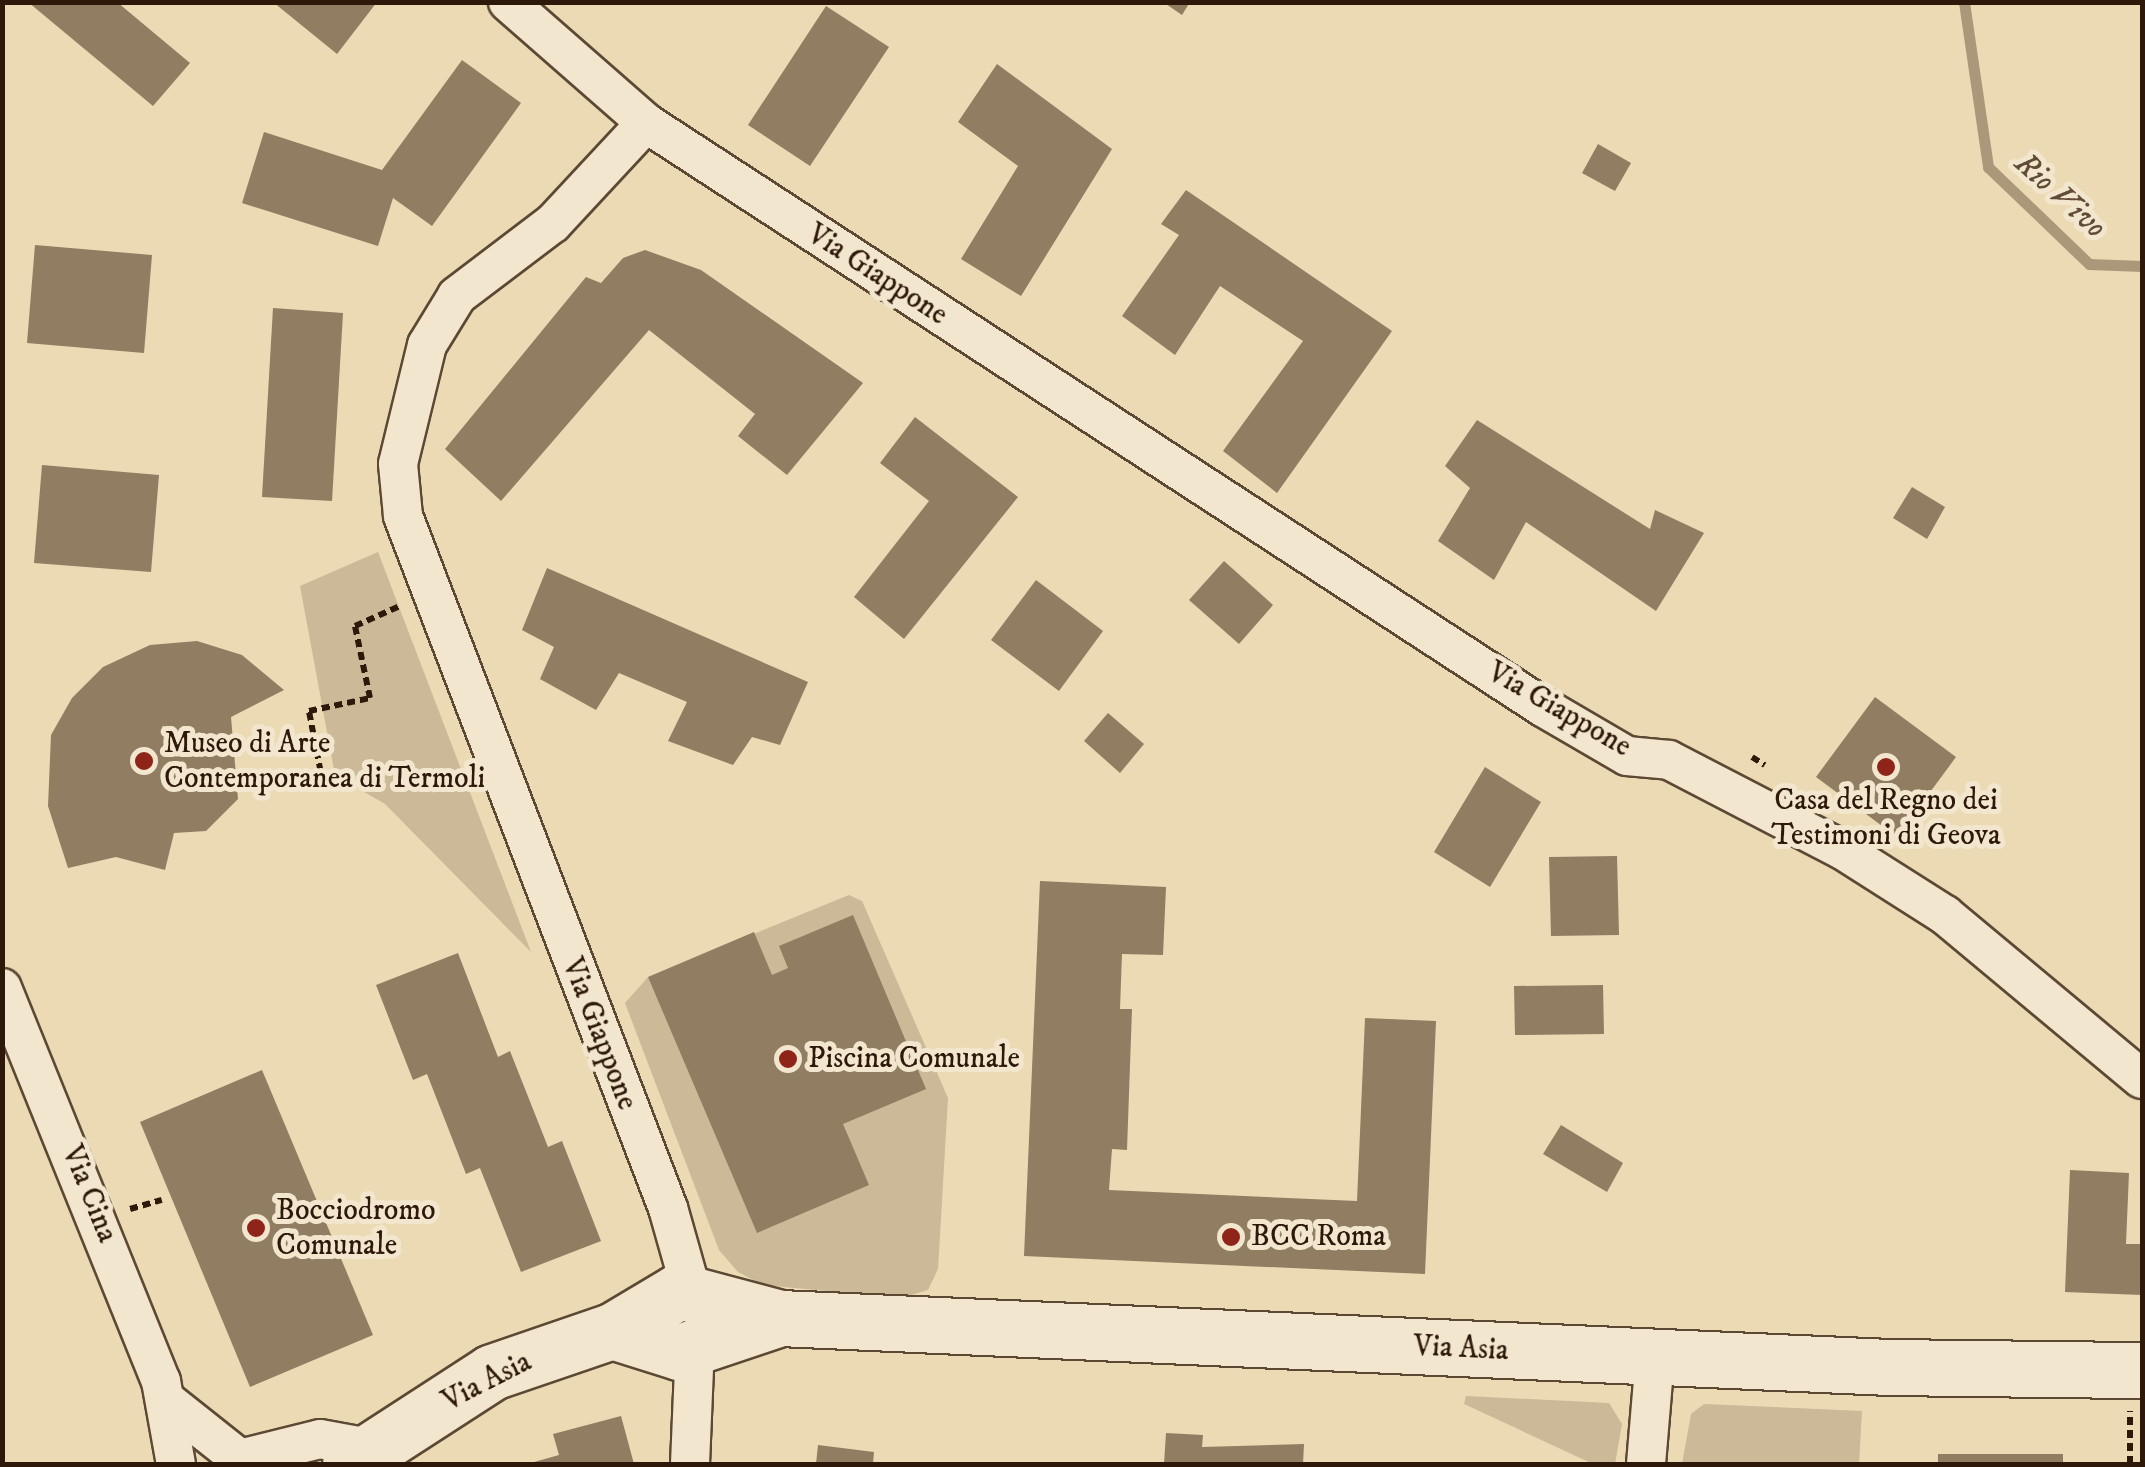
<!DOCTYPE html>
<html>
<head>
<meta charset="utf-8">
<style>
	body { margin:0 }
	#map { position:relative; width:2145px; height:1467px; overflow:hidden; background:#ebdab4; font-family:"IM FELL DW Pica",serif }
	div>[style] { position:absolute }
	.green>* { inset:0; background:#cbb997 }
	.stream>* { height:11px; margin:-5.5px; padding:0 5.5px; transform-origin:5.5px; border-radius:5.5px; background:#ab987a }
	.building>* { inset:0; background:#907d62 }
	.path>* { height:6px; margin-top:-3px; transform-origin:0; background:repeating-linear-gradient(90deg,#2e1809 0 8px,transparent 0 13px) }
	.roads { filter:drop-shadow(2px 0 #5d4834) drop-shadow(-2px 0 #5d4834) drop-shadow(0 2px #5d4834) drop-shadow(0 -2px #5d4834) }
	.street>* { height:38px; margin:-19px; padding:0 19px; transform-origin:19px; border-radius:19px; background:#f2e7ce }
	.secondary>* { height:55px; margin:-27.5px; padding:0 27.5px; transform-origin:27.5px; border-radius:27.5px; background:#f2e7ce }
	.dots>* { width:28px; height:28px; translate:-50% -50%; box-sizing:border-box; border:5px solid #f2e7ce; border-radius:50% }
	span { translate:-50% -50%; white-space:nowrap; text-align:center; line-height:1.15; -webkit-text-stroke:10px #f2e7ce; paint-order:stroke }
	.street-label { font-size:30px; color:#2e1809 }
	.poi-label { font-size:30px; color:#2e1809 }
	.left { translate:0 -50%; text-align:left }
	.water-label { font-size:32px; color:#604b36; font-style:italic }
	.frame { position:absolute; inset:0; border:5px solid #2e1809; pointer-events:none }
</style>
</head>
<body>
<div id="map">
	<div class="green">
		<div style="clip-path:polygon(378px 552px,531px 952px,385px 804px,335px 775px,300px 586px)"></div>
		<div style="clip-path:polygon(849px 895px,862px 901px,948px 1098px,938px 1269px,928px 1290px,901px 1298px,763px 1285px,738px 1272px,719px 1250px,625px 1003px,648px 977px)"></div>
		<div style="clip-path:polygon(1466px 1396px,1609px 1403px,1622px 1424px,1615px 1464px,1593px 1464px,1464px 1404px)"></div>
		<div style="clip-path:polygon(1704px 1404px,1862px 1411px,1859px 1464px,1682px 1464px,1691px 1414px)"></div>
	</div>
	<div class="stream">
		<div style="left:1964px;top:2px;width:167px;rotate:81.7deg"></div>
		<div style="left:1988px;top:167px;width:140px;rotate:43.8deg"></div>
		<div style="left:2089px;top:264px;width:53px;rotate:2.2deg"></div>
	</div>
	<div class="building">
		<div style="clip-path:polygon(28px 2px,117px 2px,190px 63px,153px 106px)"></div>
		<div style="clip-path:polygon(273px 2px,377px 2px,337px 54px)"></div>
		<div style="clip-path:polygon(1163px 2px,1190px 2px,1182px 15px)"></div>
		<div style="clip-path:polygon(826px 6px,889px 47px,810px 166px,748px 125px)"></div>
		<div style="clip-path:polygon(462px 60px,521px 103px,432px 226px,393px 198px,378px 246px,242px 203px,264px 132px,382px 170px)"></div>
		<div style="clip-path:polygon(997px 64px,1112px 149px,1021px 296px,961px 259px,1018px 166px,958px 122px)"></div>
		<div style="clip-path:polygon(1598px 144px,1631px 163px,1615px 191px,1582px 173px)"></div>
		<div style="clip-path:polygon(1186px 190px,1392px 331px,1277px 493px,1223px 451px,1303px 341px,1220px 286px,1175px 355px,1122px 316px,1179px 235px,1161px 224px)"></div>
		<div style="clip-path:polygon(35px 245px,152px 255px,144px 353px,27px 343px)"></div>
		<div style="clip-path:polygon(645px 250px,701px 270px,863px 383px,787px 475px,738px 436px,755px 414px,649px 330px,501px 501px,445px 449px,586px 277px,601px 283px,623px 258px)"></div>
		<div style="clip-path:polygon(273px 308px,343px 313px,332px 501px,262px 497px)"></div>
		<div style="clip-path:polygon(915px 417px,1018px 497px,904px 639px,854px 597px,929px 501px,880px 463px)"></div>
		<div style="clip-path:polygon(1477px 420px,1650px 529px,1655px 510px,1704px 533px,1656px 611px,1526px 522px,1494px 580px,1438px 541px,1470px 488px,1445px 466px)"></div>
		<div style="clip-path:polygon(42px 465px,159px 475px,151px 572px,34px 563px)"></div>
		<div style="clip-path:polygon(1912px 487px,1945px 507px,1927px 539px,1893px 518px)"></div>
		<div style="clip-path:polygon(1224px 561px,1273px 605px,1239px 644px,1189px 600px)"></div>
		<div style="clip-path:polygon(547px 568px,808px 682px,780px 745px,752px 737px,733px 765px,668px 741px,687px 702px,619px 673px,596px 710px,540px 679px,554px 647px,522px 630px)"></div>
		<div style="clip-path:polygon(1036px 580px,1103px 631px,1059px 691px,991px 640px)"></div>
		<div style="clip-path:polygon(197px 641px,242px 655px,284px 690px,231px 717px,238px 799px,206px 831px,174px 833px,165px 870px,116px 857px,68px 868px,48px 806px,51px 735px,72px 698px,103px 667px,150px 645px)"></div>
		<div style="clip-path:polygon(1875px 697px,1956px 757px,1897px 837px,1816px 777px)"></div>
		<div style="clip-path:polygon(1108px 713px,1144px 744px,1120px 773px,1084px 741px)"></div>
		<div style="clip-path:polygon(1485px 767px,1541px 802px,1490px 887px,1434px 852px)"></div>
		<div style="clip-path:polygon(1617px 856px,1619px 935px,1551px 936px,1549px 857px)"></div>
		<div style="clip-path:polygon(1040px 881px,1166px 887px,1163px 955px,1122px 954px,1120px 1009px,1132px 1009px,1127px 1150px,1112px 1149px,1109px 1190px,1357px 1201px,1365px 1018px,1436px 1021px,1425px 1274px,1024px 1256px)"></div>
		<div style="clip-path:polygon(853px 915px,926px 1089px,843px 1124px,869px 1185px,757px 1233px,648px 977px,754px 932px,772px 975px,788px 968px,779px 946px)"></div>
		<div style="clip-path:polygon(458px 953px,498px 1057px,510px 1051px,548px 1147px,562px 1141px,601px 1241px,521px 1272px,480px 1168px,466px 1174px,427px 1074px,413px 1080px,376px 985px)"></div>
		<div style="clip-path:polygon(1603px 985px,1604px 1034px,1515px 1035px,1514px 986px)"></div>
		<div style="clip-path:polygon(262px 1070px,373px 1335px,250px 1387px,140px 1122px)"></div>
		<div style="clip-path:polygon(1561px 1125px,1623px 1163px,1607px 1192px,1543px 1154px)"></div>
		<div style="clip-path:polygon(2070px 1170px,2129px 1173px,2126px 1244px,2142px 1244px,2142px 1295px,2065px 1292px)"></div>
		<div style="clip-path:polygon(621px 1416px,634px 1464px,527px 1464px,559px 1455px,553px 1434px)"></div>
		<div style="clip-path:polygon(1166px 1433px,1203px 1435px,1202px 1447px,1304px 1444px,1303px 1464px,1164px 1464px)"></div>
		<div style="clip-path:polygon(818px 1445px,874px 1452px,873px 1464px,816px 1464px)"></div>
		<div style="clip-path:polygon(1938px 1454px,2063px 1454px,2063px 1464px,1938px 1464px)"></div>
	</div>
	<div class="path">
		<div style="left:1752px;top:757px;width:15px;rotate:32deg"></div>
		<div style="left:323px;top:784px;width:74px;rotate:-100.9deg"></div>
		<div style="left:309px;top:711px;width:62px;rotate:-12deg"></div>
		<div style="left:370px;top:698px;width:74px;rotate:-101.8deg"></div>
		<div style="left:355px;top:626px;width:51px;rotate:-24.1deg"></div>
		<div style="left:130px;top:1209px;width:33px;rotate:-16deg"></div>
		<div style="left:2130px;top:1464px;width:53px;rotate:-90deg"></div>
	</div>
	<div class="roads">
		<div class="street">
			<div style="left:508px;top:2px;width:184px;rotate:41.2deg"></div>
			<div style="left:646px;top:123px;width:1070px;rotate:33.07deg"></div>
			<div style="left:1543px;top:707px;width:97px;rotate:30.3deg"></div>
			<div style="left:1627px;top:756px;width:42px;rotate:5.4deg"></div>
			<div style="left:1669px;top:760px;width:194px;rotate:27.4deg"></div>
			<div style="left:1841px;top:849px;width:123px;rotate:32.4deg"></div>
			<div style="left:1945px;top:915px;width:256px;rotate:39.8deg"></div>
			<div style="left:646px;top:123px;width:137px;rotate:132.9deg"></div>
			<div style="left:553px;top:223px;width:121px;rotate:142.8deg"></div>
			<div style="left:457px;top:296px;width:57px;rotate:121.5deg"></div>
			<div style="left:427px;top:345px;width:122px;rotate:103.7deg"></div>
			<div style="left:398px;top:464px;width:52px;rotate:84.5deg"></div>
			<div style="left:403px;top:516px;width:741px;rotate:69.05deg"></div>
			<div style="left:668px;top:1208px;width:88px;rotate:74.2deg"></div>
			<div style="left:2px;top:988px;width:424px;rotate:68deg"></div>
			<div style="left:161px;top:1381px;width:84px;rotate:79.8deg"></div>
			<div style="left:168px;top:1402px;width:92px;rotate:38.4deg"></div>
			<div style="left:240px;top:1459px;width:82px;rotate:-14deg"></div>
			<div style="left:320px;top:1439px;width:50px;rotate:10.4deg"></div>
			<div style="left:690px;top:1464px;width:117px;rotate:-87.6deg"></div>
			<div style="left:1646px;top:1464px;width:107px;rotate:-85.2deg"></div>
		</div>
		<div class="secondary">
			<div style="left:612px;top:1331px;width:70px;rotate:17.4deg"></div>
			<div style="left:679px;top:1352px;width:107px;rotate:-18.6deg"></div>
			<div style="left:350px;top:1464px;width:169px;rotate:-32.9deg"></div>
			<div style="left:492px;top:1372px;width:127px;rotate:-18.9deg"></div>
			<div style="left:612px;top:1331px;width:78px;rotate:-30.8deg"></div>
			<div style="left:679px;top:1291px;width:105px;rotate:15deg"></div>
			<div style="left:780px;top:1318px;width:1108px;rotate:2.53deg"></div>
			<div style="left:1887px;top:1367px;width:255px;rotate:0.7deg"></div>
		</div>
	</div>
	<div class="dots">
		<div style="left:144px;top:761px;background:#8f2418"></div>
		<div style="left:1886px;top:767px;background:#8f2418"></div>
		<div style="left:788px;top:1059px;background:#8f2418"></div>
		<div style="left:256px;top:1228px;background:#8f2418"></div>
		<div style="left:1231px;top:1237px;background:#8f2418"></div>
	</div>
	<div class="street-label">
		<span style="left:877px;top:275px;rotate:33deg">Via Giappone</span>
		<span style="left:1559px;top:710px;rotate:30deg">Via Giappone</span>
		<span style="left:599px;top:1034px;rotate:69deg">Via Giappone</span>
		<span style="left:89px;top:1194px;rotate:68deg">Via Cina</span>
		<span style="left:1461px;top:1349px;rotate:3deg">Via Asia</span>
		<span style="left:487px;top:1382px;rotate:-27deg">Via Asia</span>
	</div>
	<div class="poi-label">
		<span class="left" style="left:164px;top:761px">Museo di Arte<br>Contemporanea di Termoli</span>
		<span style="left:1886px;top:818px">Casa del Regno dei<br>Testimoni di Geova</span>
		<span class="left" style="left:808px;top:1059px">Piscina Comunale</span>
		<span class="left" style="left:276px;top:1228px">Bocciodromo<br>Comunale</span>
		<span class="left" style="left:1251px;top:1237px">BCC Roma</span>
	</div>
	<div class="water-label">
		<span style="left:2060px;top:196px;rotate:42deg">Rio Vivo</span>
	</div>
	<div class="frame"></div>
</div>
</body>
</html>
